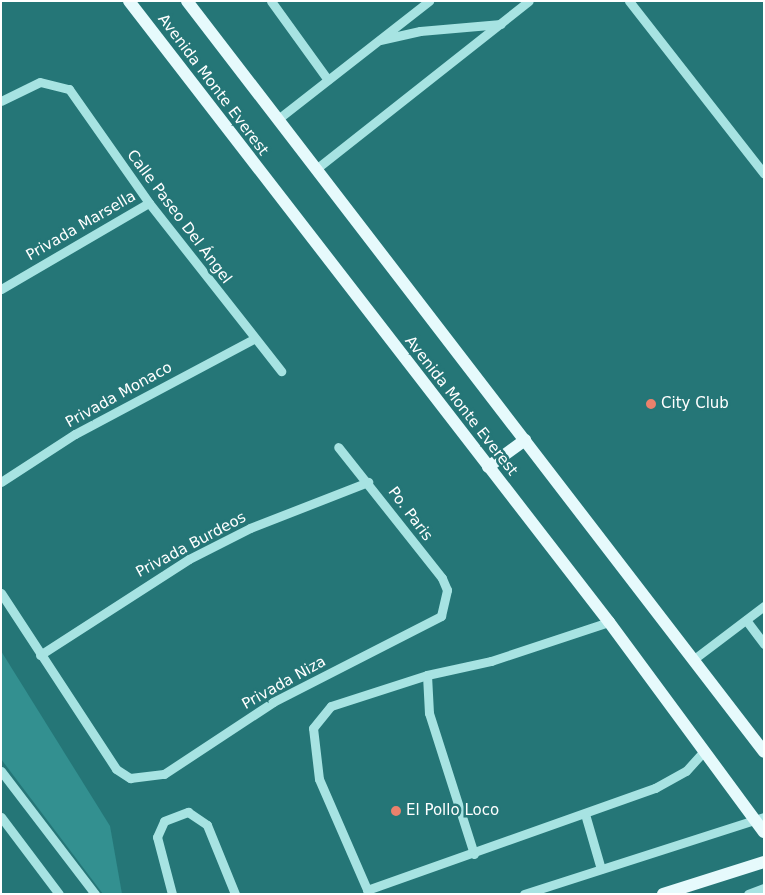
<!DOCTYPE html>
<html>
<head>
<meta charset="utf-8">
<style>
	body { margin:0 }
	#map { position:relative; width:765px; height:895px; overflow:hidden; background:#257677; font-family:"DejaVu Sans",sans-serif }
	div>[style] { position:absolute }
	.green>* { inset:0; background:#339090 }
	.minor>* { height:9px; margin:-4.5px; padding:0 4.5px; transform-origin:4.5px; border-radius:4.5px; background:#a7e3e2 }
	.major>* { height:12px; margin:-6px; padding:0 6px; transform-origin:6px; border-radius:6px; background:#e6fafc }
	.dots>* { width:14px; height:14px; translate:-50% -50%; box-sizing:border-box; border:2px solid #257677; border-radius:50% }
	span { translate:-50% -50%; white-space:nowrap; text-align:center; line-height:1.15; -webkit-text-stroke:5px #257677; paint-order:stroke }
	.street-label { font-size:15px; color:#fff }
	.poi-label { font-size:15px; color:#fff }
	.left { translate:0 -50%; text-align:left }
	.frame { position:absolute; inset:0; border:2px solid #fff; pointer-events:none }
</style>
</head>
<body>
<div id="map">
	<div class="green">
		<div style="clip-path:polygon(1px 651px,110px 826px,122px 894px,103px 894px,1px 759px)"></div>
	</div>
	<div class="minor">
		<div style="left:271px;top:1px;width:97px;rotate:54.2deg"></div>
		<div style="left:629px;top:1px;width:219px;rotate:52deg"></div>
		<div style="left:380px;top:40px;width:41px;rotate:-12.7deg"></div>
		<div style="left:420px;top:31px;width:81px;rotate:-4.9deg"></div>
		<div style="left:1px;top:101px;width:43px;rotate:-26deg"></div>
		<div style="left:40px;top:82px;width:30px;rotate:14deg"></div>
		<div style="left:69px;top:89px;width:139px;rotate:54.9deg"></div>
		<div style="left:149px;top:203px;width:214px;rotate:51.8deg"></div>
		<div style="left:278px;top:119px;width:192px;rotate:-38deg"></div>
		<div style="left:316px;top:169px;width:271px;rotate:-38.3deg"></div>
		<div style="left:1px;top:289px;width:171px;rotate:-30.2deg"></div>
		<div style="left:1px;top:482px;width:88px;rotate:-33deg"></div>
		<div style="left:75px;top:434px;width:203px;rotate:-28deg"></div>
		<div style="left:1px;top:593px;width:210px;rotate:56.8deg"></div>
		<div style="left:116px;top:769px;width:17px;rotate:33deg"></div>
		<div style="left:130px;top:778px;width:34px;rotate:-7deg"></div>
		<div style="left:164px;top:774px;width:131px;rotate:-33.4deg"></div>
		<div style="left:273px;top:702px;width:189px;rotate:-27.1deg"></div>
		<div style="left:441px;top:616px;width:27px;rotate:-77deg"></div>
		<div style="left:447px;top:590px;width:13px;rotate:-113deg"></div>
		<div style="left:442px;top:578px;width:167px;rotate:-128.4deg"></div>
		<div style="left:746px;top:620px;width:30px;rotate:53deg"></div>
		<div style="left:40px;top:655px;width:177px;rotate:-32.8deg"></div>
		<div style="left:189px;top:559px;width:68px;rotate:-26.9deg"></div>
		<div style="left:250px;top:528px;width:127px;rotate:-21.3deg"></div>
		<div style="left:694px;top:659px;width:88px;rotate:-37.1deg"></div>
		<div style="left:427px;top:675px;width:38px;rotate:87deg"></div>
		<div style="left:429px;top:713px;width:148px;rotate:72.3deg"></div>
		<div style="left:1px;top:771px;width:155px;rotate:52.6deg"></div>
		<div style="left:585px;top:814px;width:57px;rotate:73.8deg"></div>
		<div style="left:1px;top:817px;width:96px;rotate:53deg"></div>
		<div style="left:367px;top:890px;width:306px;rotate:-19.5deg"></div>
		<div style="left:655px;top:788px;width:35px;rotate:-29deg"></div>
		<div style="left:686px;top:771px;width:27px;rotate:-48deg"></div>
		<div style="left:172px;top:894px;width:59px;rotate:-104.7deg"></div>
		<div style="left:157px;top:837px;width:17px;rotate:-66deg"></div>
		<div style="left:164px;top:821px;width:26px;rotate:-21deg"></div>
		<div style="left:188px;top:812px;width:23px;rotate:34deg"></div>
		<div style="left:207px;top:825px;width:74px;rotate:67.9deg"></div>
		<div style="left:369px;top:894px;width:125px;rotate:-113.5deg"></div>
		<div style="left:319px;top:779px;width:51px;rotate:-96.7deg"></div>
		<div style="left:313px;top:728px;width:28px;rotate:-51deg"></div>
		<div style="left:331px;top:706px;width:101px;rotate:-17.9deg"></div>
		<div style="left:427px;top:675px;width:66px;rotate:-12.3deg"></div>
		<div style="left:491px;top:661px;width:124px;rotate:-18.3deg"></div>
		<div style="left:524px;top:894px;width:252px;rotate:-17.8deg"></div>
		<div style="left:748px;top:894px;width:17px;rotate:-21deg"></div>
	</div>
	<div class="major">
		<div style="left:129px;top:1px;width:785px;rotate:52.3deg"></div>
		<div style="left:609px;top:622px;width:261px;rotate:53.6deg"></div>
		<div style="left:187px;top:1px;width:947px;rotate:52.46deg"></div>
		<div style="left:488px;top:467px;width:46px;rotate:-36.1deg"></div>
		<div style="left:663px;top:894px;width:106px;rotate:-17.6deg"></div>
	</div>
	<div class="dots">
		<div style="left:651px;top:404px;background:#eb816c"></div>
		<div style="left:396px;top:811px;background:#eb816c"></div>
	</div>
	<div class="street-label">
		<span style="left:213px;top:85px;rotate:53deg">Avenida Monte Everest</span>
		<span style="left:179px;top:217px;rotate:53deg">Calle Paseo Del Ángel</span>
		<span style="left:81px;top:226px;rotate:-30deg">Privada Marsella</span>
		<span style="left:119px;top:395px;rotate:-29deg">Privada Monaco</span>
		<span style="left:461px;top:406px;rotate:52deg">Avenida Monte Everest</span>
		<span style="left:410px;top:514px;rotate:53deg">Po. Paris</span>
		<span style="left:191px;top:545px;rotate:-28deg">Privada Burdeos</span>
		<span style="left:284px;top:683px;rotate:-29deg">Privada Niza</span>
	</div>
	<div class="poi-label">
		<span class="left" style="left:661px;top:404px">City Club</span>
		<span class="left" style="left:406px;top:811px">El Pollo Loco</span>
	</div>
	<div class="frame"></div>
</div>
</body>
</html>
